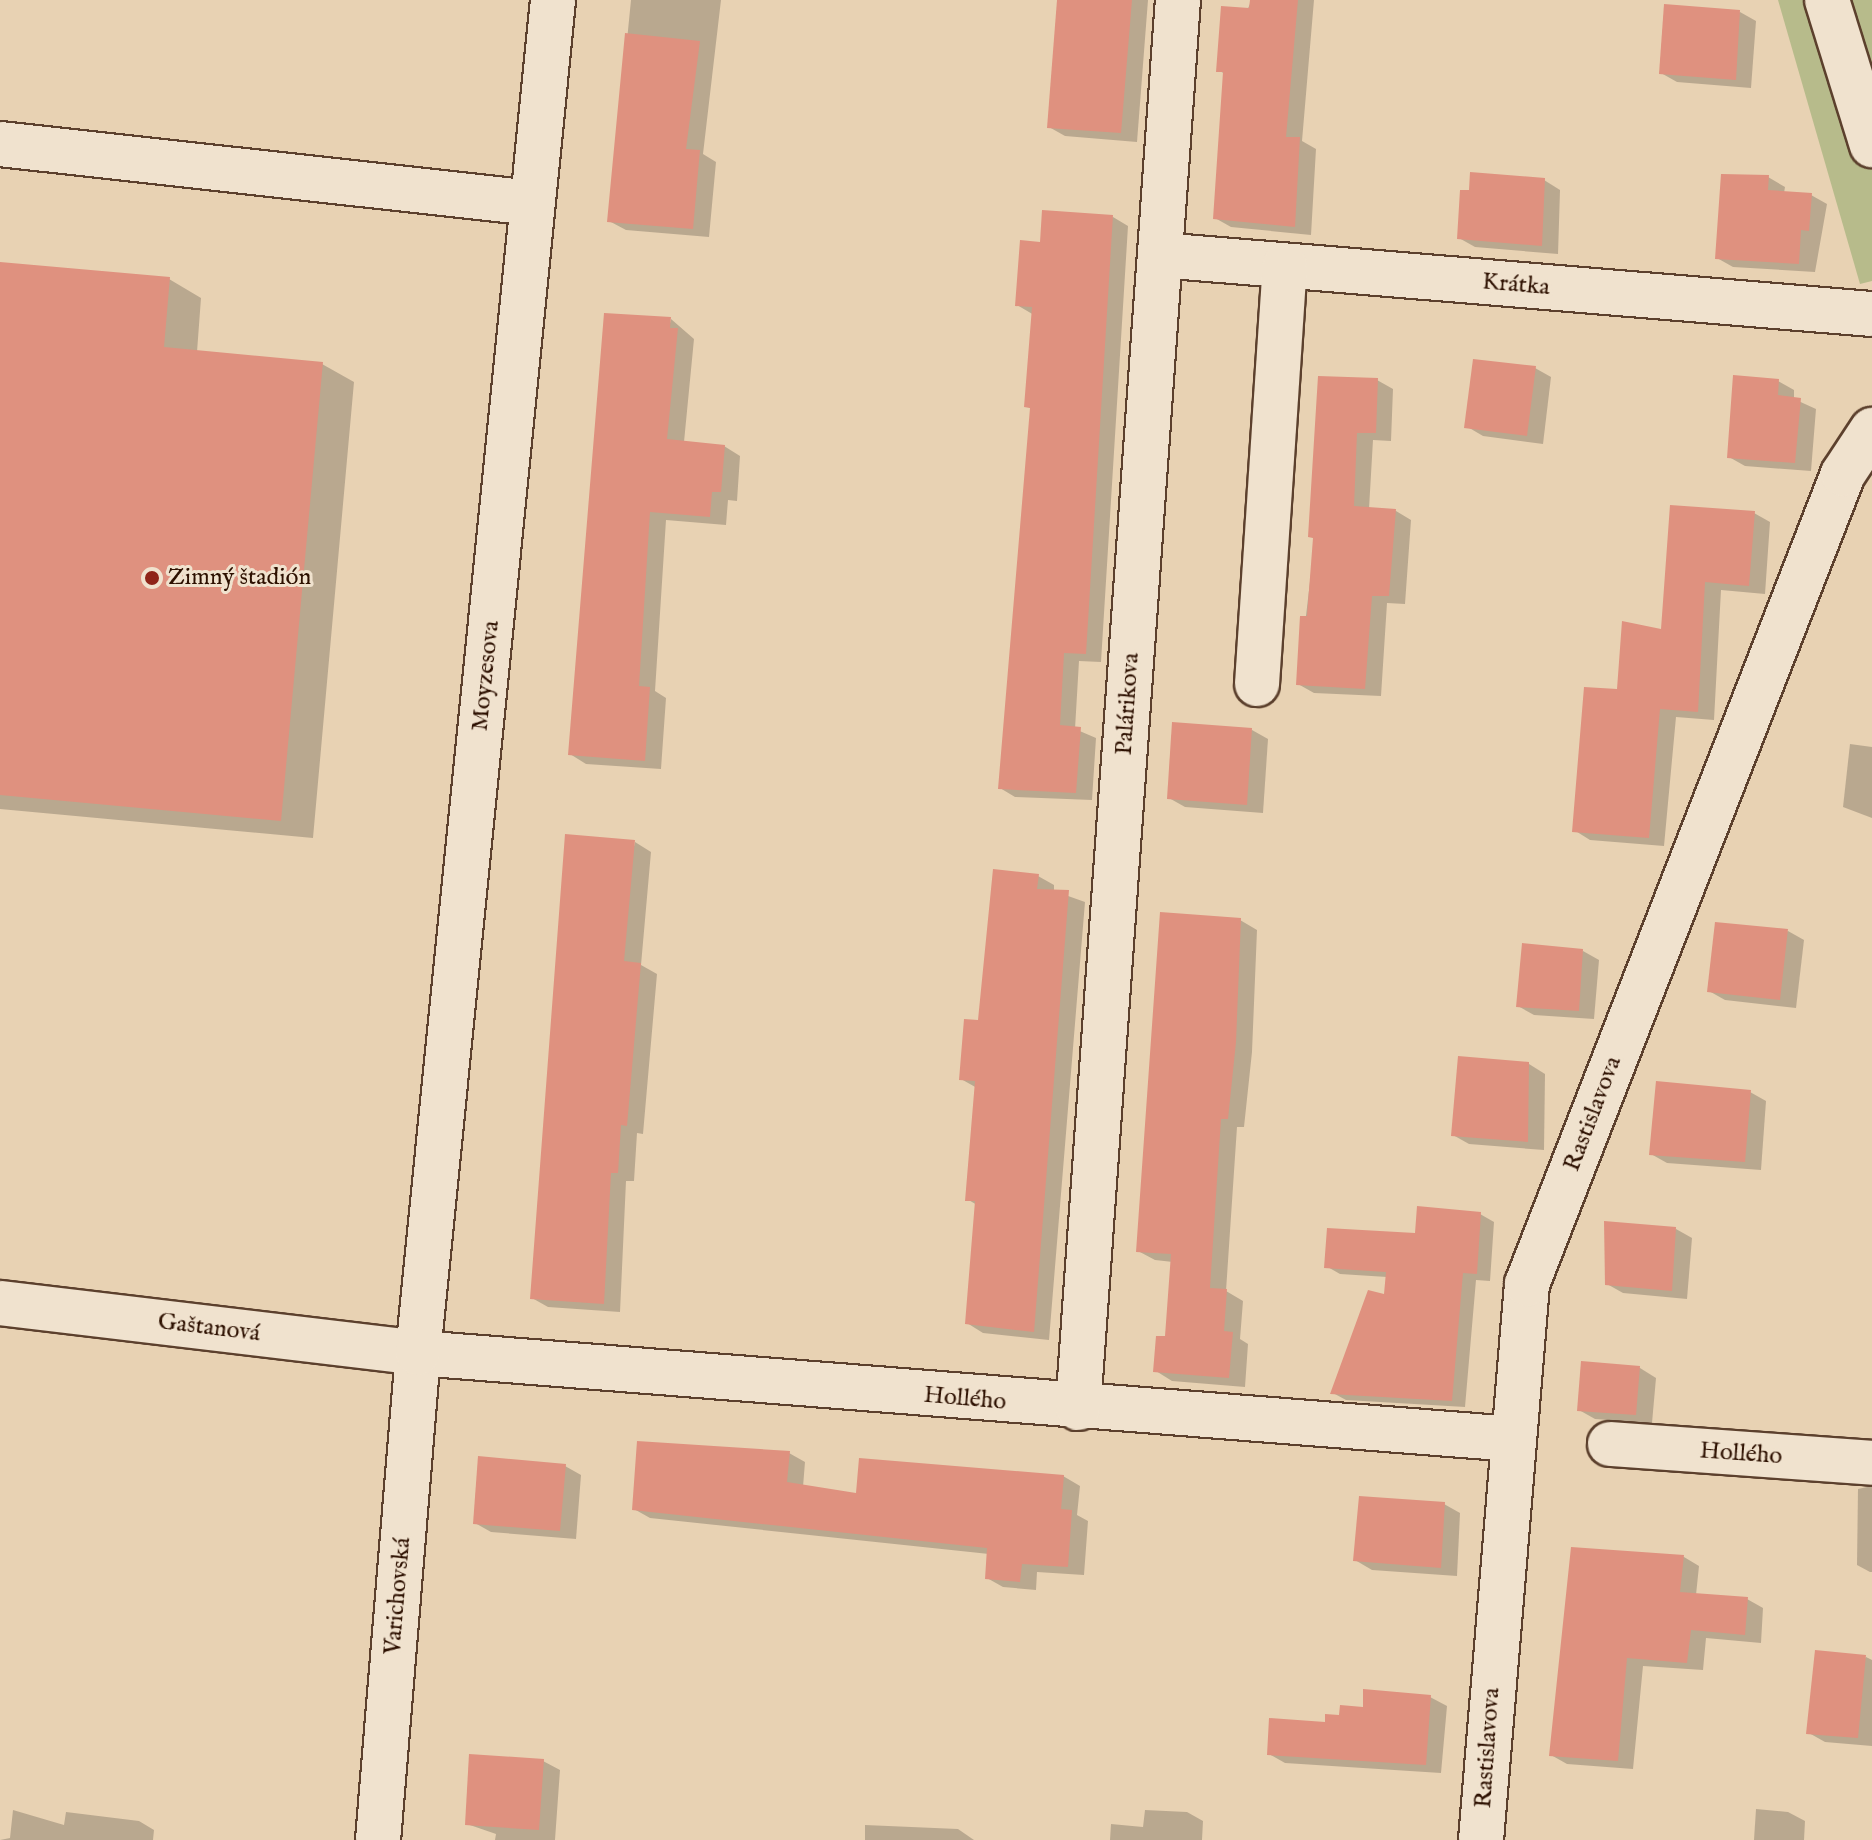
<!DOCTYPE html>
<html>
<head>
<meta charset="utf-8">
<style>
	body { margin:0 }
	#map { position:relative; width:1872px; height:1840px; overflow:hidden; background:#e8d2b3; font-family:"IM FELL English",serif }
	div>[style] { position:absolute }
	.green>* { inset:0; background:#b7bb8b }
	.shadow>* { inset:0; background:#0003 }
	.building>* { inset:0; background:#df917f }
	.roads { filter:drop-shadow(2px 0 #5c402d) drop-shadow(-2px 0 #5c402d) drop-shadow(0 2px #5c402d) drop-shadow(0 -2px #5c402d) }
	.minor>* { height:44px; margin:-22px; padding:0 22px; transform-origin:22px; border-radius:22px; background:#f0e2ce }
	.dots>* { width:22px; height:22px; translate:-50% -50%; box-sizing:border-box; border:4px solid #f0e2ce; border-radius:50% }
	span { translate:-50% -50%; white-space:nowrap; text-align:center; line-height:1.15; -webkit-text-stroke:6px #f0e2ce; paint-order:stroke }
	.street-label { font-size:24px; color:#2d1000 }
	.poi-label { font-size:24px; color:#2d1000 }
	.left { translate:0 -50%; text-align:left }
</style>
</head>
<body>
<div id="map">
	<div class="green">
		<div style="clip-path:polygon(1778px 0,1872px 0,1872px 281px,1860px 284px)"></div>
	</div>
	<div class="shadow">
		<div style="clip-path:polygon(631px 0,721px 0,703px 154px,716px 162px,709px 237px,626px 230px,609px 221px)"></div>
		<div style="clip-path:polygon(1060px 0,1148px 0,1137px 142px,1065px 136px,1049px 127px)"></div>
		<div style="clip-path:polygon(1252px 0,1314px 0,1302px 141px,1316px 149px,1311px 235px,1231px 227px,1215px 218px,1225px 74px,1218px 70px)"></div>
		<div style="clip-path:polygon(1740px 12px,1756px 21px,1751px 88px,1677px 82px,1661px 73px)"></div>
		<div style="clip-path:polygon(1768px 177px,1785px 187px,1784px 193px,1811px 195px,1827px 204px,1815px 272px,1733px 267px,1717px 258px)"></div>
		<div style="clip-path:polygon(1544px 180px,1560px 190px,1558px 254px,1475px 247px,1459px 238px)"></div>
		<div style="clip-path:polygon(1113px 217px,1128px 226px,1101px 662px,1079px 661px,1075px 729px,1096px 738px,1092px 800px,1015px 797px,1000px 788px,1032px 409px,1026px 406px,1034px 315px,1017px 305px,1041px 244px)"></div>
		<div style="clip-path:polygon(0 264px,169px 279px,201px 298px,197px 352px,322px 364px,354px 382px,313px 838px,0 809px)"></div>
		<div style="clip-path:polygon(671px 319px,694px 339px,684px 442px,724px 446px,740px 456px,737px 501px,728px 500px,726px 525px,666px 520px,655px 691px,666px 698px,661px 769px,586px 764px,570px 754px)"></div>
		<div style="clip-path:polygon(1535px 368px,1551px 377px,1543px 444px,1483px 436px,1466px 426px)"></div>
		<div style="clip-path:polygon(1377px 380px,1393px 389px,1391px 441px,1373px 440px,1369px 509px,1396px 511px,1411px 520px,1405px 604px,1387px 603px,1381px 696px,1314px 693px,1298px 684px,1315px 539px,1310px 536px)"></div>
		<div style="clip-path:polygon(1778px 381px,1794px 390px,1794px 399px,1816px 409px,1811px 471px,1745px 466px,1729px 457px)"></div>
		<div style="clip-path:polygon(1754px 513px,1770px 522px,1765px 594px,1721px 590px,1714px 720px,1676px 717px,1664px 846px,1590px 840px,1574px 830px,1663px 632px)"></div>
		<div style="clip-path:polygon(1252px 730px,1268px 739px,1263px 813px,1185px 807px,1169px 798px)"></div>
		<div style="clip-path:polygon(1850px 744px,1872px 747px,1872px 818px,1843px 807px)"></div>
		<div style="clip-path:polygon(635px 842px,651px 852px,641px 965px,657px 974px,643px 1134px,637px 1133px,634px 1181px,626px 1181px,620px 1312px,548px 1307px,532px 1298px)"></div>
		<div style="clip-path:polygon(1038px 876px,1054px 885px,1054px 891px,1085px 902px,1049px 1340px,983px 1333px,967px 1323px,977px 1205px,967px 1199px,977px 1088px,961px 1079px)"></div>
		<div style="clip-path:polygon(1240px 920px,1257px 930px,1252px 1052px,1244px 1127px,1237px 1127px,1226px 1291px,1243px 1301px,1240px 1339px,1248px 1344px,1245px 1387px,1172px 1381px,1156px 1371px,1167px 1338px,1173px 1262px,1155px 1260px,1138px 1251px)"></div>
		<div style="clip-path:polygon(1788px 931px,1804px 940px,1796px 1008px,1725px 1000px,1709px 991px)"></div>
		<div style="clip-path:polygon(1583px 951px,1599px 960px,1594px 1019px,1534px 1015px,1518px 1006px)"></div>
		<div style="clip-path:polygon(1529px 1064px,1545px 1074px,1544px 1150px,1469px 1144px,1453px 1135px)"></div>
		<div style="clip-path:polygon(1750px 1092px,1766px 1101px,1761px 1170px,1667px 1163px,1651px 1154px)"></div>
		<div style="clip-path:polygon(1480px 1214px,1494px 1222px,1490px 1281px,1476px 1280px,1465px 1407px,1346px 1400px,1333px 1393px,1386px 1297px,1387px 1277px,1340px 1274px,1326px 1266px)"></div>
		<div style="clip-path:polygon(1676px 1229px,1692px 1238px,1687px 1299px,1623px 1293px,1607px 1284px)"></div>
		<div style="clip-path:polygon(1583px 1363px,1640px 1368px,1656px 1378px,1652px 1423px,1595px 1419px,1579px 1410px)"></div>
		<div style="clip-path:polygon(789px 1453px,805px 1462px,803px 1487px,858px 1495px,1063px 1476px,1080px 1486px,1077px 1515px,1088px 1521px,1084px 1575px,1037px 1572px,1036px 1590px,1003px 1587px,987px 1578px,989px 1554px,650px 1518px,634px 1509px)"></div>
		<div style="clip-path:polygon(565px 1466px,581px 1475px,576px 1539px,491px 1532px,475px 1523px)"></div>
		<div style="clip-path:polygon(1872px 1486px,1872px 1572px,1870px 1572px,1857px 1565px,1858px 1489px)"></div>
		<div style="clip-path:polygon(1444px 1504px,1460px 1513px,1457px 1576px,1372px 1570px,1355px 1560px)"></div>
		<div style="clip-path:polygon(1573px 1550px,1684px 1557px,1699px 1566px,1696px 1595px,1747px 1599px,1763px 1608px,1761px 1643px,1706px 1638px,1703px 1670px,1643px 1666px,1633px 1769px,1567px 1764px,1551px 1755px)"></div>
		<div style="clip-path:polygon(1866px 1657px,1872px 1660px,1872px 1746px,1825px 1742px,1809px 1733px)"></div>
		<div style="clip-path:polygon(1430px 1697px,1447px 1706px,1441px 1773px,1285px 1763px,1269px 1754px,1341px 1717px)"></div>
		<div style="clip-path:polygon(543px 1761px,560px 1770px,555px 1840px,495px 1840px,496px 1834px,467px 1824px)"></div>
		<div style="clip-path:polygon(1756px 1809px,1788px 1812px,1805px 1821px,1804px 1840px,1754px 1840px)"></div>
		<div style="clip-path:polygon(13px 1810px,64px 1825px,66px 1812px,139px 1821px,154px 1830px,153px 1840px,0 1840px,10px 1838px)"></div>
		<div style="clip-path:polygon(1145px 1810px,1187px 1812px,1203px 1821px,1202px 1840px,1110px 1840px,1111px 1824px,1143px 1827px)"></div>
		<div style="clip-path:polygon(865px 1825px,958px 1829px,974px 1840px,865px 1840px)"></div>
	</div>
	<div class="building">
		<div style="clip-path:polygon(1057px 0,1132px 0,1121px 133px,1047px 128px)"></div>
		<div style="clip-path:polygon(1250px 0,1298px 0,1286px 137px,1300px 137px,1295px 227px,1213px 219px,1223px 72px,1216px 72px,1221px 6px,1249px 8px)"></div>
		<div style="clip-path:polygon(1664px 4px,1740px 10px,1736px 80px,1659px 74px)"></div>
		<div style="clip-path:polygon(625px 33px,700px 41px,686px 149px,700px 150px,693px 229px,607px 222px)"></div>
		<div style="clip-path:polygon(1470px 172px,1545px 178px,1542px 246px,1457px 239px,1460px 190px,1469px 190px)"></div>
		<div style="clip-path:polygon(1721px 174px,1769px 175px,1768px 190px,1812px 193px,1809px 231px,1801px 230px,1799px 264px,1715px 259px)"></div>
		<div style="clip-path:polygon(1042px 210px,1113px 215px,1086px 654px,1064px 653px,1060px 725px,1081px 727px,1076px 793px,998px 789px,1030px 408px,1024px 407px,1032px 307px,1015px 306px,1020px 240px,1040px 242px)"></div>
		<div style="clip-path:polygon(0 262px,170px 277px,164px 347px,323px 362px,281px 821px,0 795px)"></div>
		<div style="clip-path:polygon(604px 313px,671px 317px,670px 328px,678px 328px,667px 439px,725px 445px,721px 492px,712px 492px,710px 517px,650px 512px,639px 686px,650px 687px,645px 761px,568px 755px)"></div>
		<div style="clip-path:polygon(1473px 359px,1536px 366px,1527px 436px,1464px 428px)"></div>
		<div style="clip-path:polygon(1733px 375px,1779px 379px,1778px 395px,1801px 398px,1795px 463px,1727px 458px)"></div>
		<div style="clip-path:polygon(1318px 376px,1378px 378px,1376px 433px,1357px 433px,1354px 506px,1396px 509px,1389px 596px,1372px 596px,1365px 689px,1296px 685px,1300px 616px,1307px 616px,1313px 538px,1308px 537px)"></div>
		<div style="clip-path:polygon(1670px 505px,1755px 511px,1749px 586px,1705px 582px,1698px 712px,1660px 709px,1649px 838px,1572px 832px,1584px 687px,1617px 689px,1622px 621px,1661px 629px)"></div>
		<div style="clip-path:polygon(1172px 722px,1252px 728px,1247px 805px,1167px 799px)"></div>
		<div style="clip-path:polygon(565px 834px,635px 840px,624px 961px,641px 963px,627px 1126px,621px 1125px,618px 1173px,611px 1173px,604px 1304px,530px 1299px)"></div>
		<div style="clip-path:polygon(993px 869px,1039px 874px,1037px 889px,1069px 890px,1034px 1332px,965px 1324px,975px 1201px,965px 1201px,975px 1081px,959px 1080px,964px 1019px,978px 1020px)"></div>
		<div style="clip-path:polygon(1160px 912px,1241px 918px,1236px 1042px,1228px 1119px,1221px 1119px,1210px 1288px,1227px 1289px,1224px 1331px,1233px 1332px,1229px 1378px,1153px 1372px,1156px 1336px,1165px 1336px,1171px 1254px,1136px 1252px)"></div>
		<div style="clip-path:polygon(1715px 922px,1788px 929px,1780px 1000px,1707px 992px)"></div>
		<div style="clip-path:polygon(1522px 943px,1583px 949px,1579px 1011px,1516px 1007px)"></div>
		<div style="clip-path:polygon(1458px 1056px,1529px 1062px,1528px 1142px,1451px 1136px)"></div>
		<div style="clip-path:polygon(1656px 1081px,1751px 1090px,1745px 1162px,1649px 1155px)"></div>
		<div style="clip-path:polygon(1417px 1206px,1481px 1212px,1477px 1274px,1463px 1273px,1452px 1401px,1330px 1394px,1368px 1290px,1384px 1294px,1386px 1272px,1324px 1268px,1327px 1228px,1415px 1233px)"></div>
		<div style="clip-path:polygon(1604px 1221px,1676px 1227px,1672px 1291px,1605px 1285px)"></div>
		<div style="clip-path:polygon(1581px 1361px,1640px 1366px,1636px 1415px,1577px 1411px)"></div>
		<div style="clip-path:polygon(637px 1441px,790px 1451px,787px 1482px,856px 1493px,859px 1458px,1064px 1475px,1061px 1509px,1072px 1510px,1068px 1567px,1022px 1564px,1020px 1582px,985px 1579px,987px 1548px,632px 1510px)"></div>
		<div style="clip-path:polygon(478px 1456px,566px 1464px,560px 1531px,473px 1524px)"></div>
		<div style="clip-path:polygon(1359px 1496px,1445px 1502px,1441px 1568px,1353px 1561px)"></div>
		<div style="clip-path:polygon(1571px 1547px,1684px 1555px,1680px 1592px,1748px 1597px,1745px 1635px,1691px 1630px,1687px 1663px,1627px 1658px,1618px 1761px,1549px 1756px)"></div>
		<div style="clip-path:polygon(1815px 1650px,1866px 1655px,1858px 1738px,1806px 1734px)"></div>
		<div style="clip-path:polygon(1363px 1689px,1431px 1695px,1426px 1765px,1267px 1755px,1269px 1718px,1325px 1722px,1325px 1714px,1339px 1715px,1340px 1705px,1363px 1707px)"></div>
		<div style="clip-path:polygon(469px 1754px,544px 1759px,539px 1830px,465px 1825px)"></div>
	</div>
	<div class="roads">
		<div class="minor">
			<div style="left:1827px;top:0;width:152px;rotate:72.8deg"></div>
			<div style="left:0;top:144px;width:536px;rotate:6.32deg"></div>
			<div style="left:1160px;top:255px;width:714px;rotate:4.74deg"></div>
			<div style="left:1257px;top:684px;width:419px;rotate:-86.2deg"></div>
			<div style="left:0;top:1303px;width:421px;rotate:6.8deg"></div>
			<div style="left:418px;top:1353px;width:1098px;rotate:4.49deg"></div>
			<div style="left:1078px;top:1408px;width:1412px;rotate:-85.94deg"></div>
			<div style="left:1610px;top:1444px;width:263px;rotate:4.1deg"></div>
			<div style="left:378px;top:1840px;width:489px;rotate:-85.3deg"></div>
			<div style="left:418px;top:1353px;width:1360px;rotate:-84.3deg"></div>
			<div style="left:1481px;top:1840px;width:558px;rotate:-85.27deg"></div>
			<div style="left:1527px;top:1284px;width:869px;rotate:-68.69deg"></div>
			<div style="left:1843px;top:474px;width:53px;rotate:-56.6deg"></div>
		</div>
	</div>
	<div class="dots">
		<div style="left:152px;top:578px;background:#8f2418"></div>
	</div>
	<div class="street-label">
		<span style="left:1516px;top:285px;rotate:5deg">Krátka</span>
		<span style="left:486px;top:676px;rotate:-84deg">Moyzesova</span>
		<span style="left:1128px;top:704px;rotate:-86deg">Palárikova</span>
		<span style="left:1593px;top:1114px;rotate:-69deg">Rastislavova</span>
		<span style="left:209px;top:1328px;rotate:7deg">Gaštanová</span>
		<span style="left:965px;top:1399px;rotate:5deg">Hollého</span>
		<span style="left:1741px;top:1454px;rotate:4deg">Hollého</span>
		<span style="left:398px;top:1596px;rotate:-85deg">Varichovská</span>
		<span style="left:1488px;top:1748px;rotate:-86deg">Rastislavova</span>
	</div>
	<div class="poi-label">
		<span class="left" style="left:168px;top:578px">Zimný štadión</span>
	</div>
</div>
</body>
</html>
